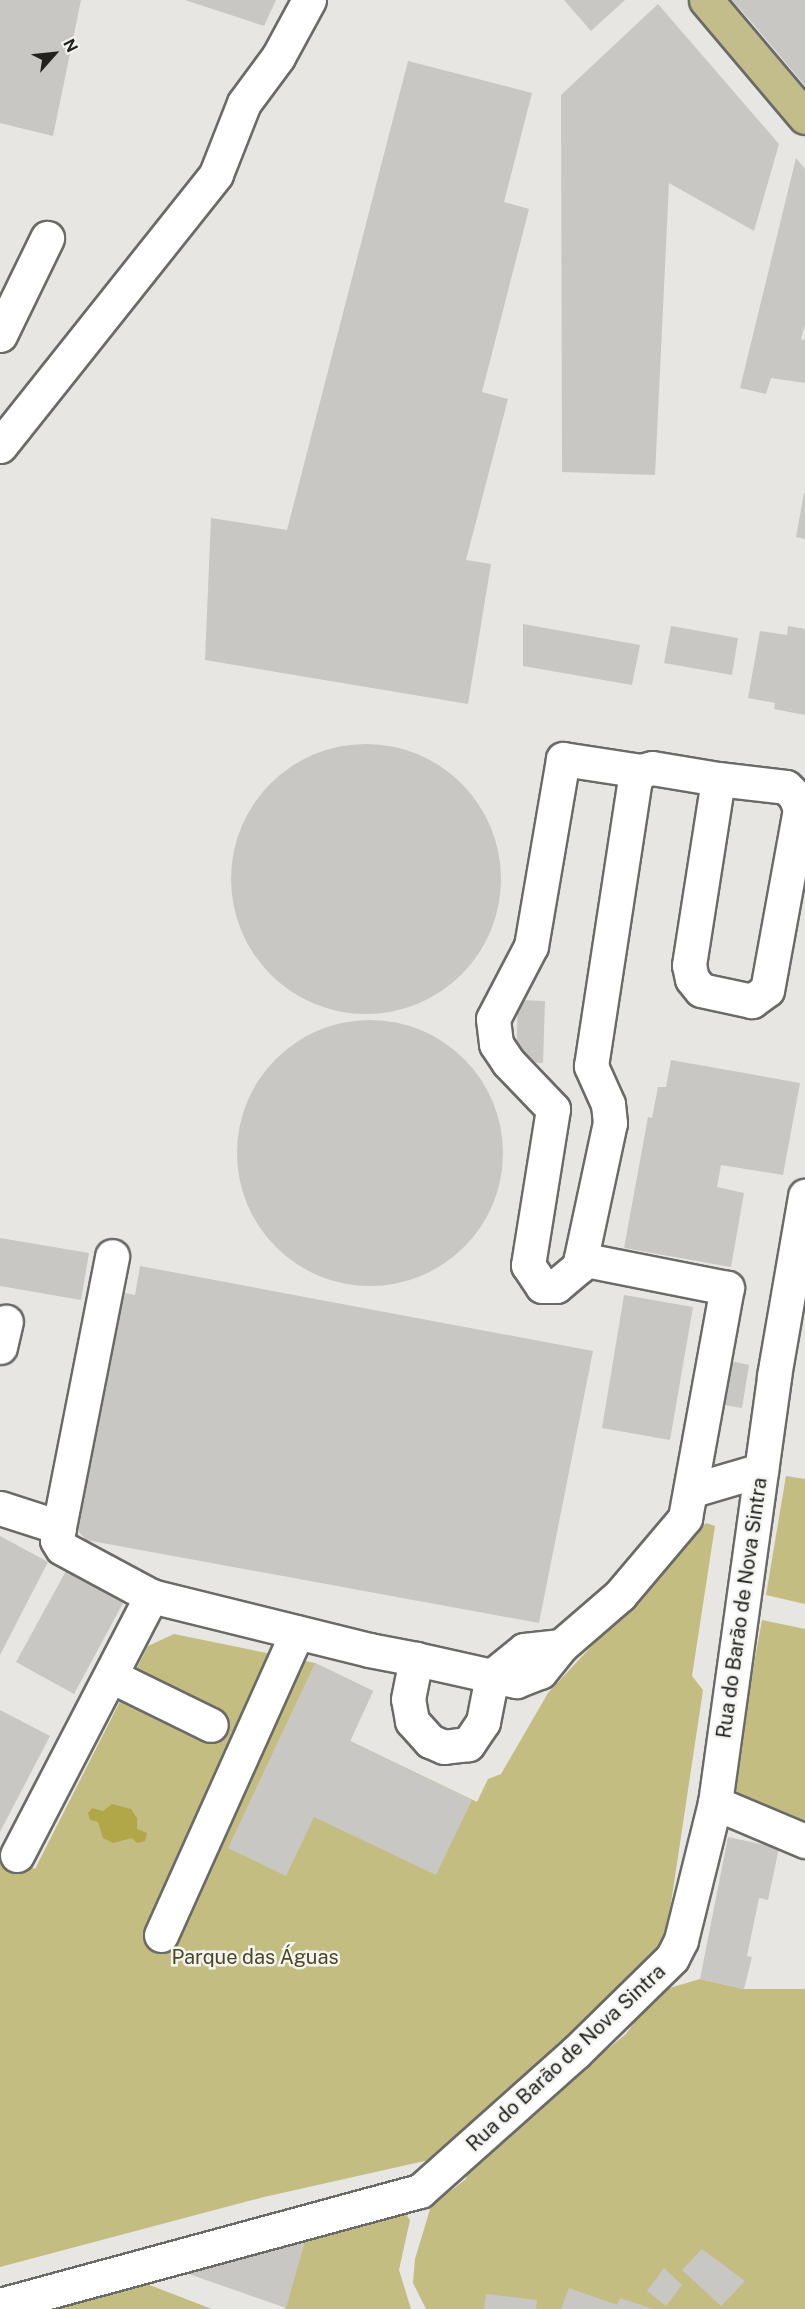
<!DOCTYPE html>
<html>
<head>
<meta charset="utf-8">
<style>
	body { margin:0 }
	#map { position:relative; width:805px; height:2309px; overflow:hidden; background:#e7e6e2; font-family:"Public Sans",sans-serif }
	div>[style] { position:absolute }
	.green>* { inset:0; background:#c3bd82 }
	.water>* { inset:0; background:#b1a748 }
	.building>* { inset:0; background:#c8c7c3 }
	.round { border-radius:50% }
	.roads { filter:drop-shadow(2px 0 #6a6a67) drop-shadow(-2px 0 #6a6a67) drop-shadow(0 2px #6a6a67) drop-shadow(0 -2px #6a6a67) }
	.minor>* { height:33px; margin:-16.5px; padding:0 16.5px; transform-origin:16.5px; border-radius:16.5px; background:#fff }
	.major>* { height:33px; margin:-16.5px; padding:0 16.5px; transform-origin:16.5px; border-radius:16.5px; background:#c3bd8c }
	span { translate:-50% -50%; white-space:nowrap; text-align:center; line-height:1.15; -webkit-text-stroke:5px #f4f4f0; paint-order:stroke }
	.street-label { font-size:20px; color:#212120 }
	.park-label { font-size:20px; color:#4c4720 }
	.north { position:absolute; left:24px; top:24px; width:60px; height:60px; -webkit-text-stroke:4px #f4f4f0; paint-order:stroke; rotate:63deg; font-size:16px; font-weight:700; line-height:24px; text-align:center; color:#212120 }
	.north::after { content:''; display:block; margin:auto; width:21px; height:27px; background:#212120; clip-path:polygon(50% 0,100% 100%,50% 72%,0 100%) }
</style>
</head>
<body>
<div id="map">
	<div class="green">
		<div style="clip-path:polygon(786px 1476px,805px 1479px,805px 1604px,766px 1595px)"></div>
		<div style="clip-path:polygon(706px 1523px,715px 1526px,692px 1676px,703px 1690px,665px 1943px,448px 2148px,429px 2160px,264px 2197px,0 2267px,0 1848px,35px 1869px,148px 1646px,174px 1634px,315px 1663px,373px 1691px,350px 1741px,477px 1802px,488px 1779px,501px 1774px,548px 1693px)"></div>
		<div style="clip-path:polygon(762px 1620px,805px 1629px,805px 1826px,730px 1796px)"></div>
		<div style="clip-path:polygon(700px 1979px,744px 1989px,805px 1989px,805px 2309px,426px 2309px,413px 2283px,415px 2259px,431px 2206px,466px 2179px,469px 2162px,626px 2034px,656px 1992px)"></div>
		<div style="clip-path:polygon(400px 2206px,410px 2220px,399px 2270px,411px 2309px,285px 2309px,308px 2230px)"></div>
		<div style="clip-path:polygon(126px 2276px,212px 2309px,0 2309px)"></div>
	</div>
	<div class="water">
		<div style="clip-path:polygon(112px 1804px,131px 1809px,137px 1818px,137px 1829px,147px 1833px,145px 1841px,137px 1843px,132px 1838px,113px 1843px,103px 1838px,98px 1822px,90px 1820px,88px 1813px,92px 1808px,103px 1811px)"></div>
	</div>
	<div class="building">
		<div style="clip-path:polygon(0 0,81px 0,53px 136px,0 123px)"></div>
		<div style="clip-path:polygon(185px 0,276px 0,264px 26px)"></div>
		<div style="clip-path:polygon(564px 0,625px 0,591px 31px)"></div>
		<div style="clip-path:polygon(732px 0,805px 0,805px 86px,754px 25px)"></div>
		<div style="clip-path:polygon(658px 4px,779px 144px,754px 231px,669px 183px,655px 475px,562px 472px,561px 95px)"></div>
		<div style="clip-path:polygon(408px 61px,532px 93px,504px 202px,529px 209px,482px 392px,508px 399px,466px 560px,491px 564px,468px 704px,205px 660px,211px 518px,287px 530px)"></div>
		<div style="clip-path:polygon(796px 158px,805px 169px,805px 325px,801px 339px,805px 340px,805px 383px,771px 378px,766px 394px,740px 388px)"></div>
		<div style="clip-path:polygon(804px 493px,805px 493px,805px 539px,796px 537px)"></div>
		<div style="clip-path:polygon(523px 624px,640px 645px,632px 685px,523px 666px)"></div>
		<div style="clip-path:polygon(671px 626px,738px 638px,732px 675px,664px 663px)"></div>
		<div style="clip-path:polygon(788px 626px,805px 629px,805px 715px,774px 709px,775px 703px,748px 698px,760px 631px,787px 635px)"></div>
		<div class="round" style="left:231px;top:744px;width:270px;height:270px"></div>
		<div style="clip-path:polygon(518px 1000px,545px 1001px,543px 1063px,516px 1062px)"></div>
		<div class="round" style="left:237px;top:1020px;width:266px;height:266px"></div>
		<div style="clip-path:polygon(671px 1060px,800px 1083px,783px 1175px,721px 1165px,717px 1187px,744px 1193px,731px 1267px,624px 1248px,648px 1117px,652px 1118px,658px 1087px,666px 1087px)"></div>
		<div style="clip-path:polygon(0 1238px,89px 1253px,81px 1300px,0 1286px)"></div>
		<div style="clip-path:polygon(140px 1266px,593px 1351px,539px 1623px,86px 1540px,78px 1531px,77px 1520px,120px 1292px,135px 1295px)"></div>
		<div style="clip-path:polygon(624px 1295px,693px 1307px,670px 1440px,602px 1428px)"></div>
		<div style="clip-path:polygon(731px 1361px,749px 1365px,742px 1408px,724px 1405px)"></div>
		<div style="clip-path:polygon(0 1536px,48px 1562px,0 1655px)"></div>
		<div style="clip-path:polygon(66px 1571px,123px 1603px,74px 1694px,16px 1662px)"></div>
		<div style="clip-path:polygon(315px 1663px,373px 1691px,350px 1741px,472px 1800px,436px 1875px,314px 1817px,286px 1876px,228px 1848px)"></div>
		<div style="clip-path:polygon(0 1710px,50px 1736px,0 1832px)"></div>
		<div style="clip-path:polygon(728px 1837px,779px 1848px,768px 1900px,759px 1898px,747px 1956px,752px 1957px,744px 1989px,700px 1979px)"></div>
		<div style="clip-path:polygon(308px 2230px,286px 2308px,186px 2273px,192px 2257px)"></div>
		<div style="clip-path:polygon(702px 2249px,745px 2281px,721px 2306px,682px 2270px)"></div>
		<div style="clip-path:polygon(664px 2268px,682px 2285px,666px 2306px,647px 2291px)"></div>
		<div style="clip-path:polygon(569px 2288px,617px 2305px,620px 2298px,653px 2309px,561px 2309px)"></div>
		<div style="clip-path:polygon(486px 2294px,537px 2300px,536px 2309px,484px 2309px)"></div>
	</div>
	<div class="roads">
		<div class="minor">
			<div style="left:0;top:335px;width:108px;rotate:-64.1deg"></div>
			<div style="left:0;top:446px;width:347px;rotate:-51.5deg"></div>
			<div style="left:216px;top:174px;width:76px;rotate:-68.5deg"></div>
			<div style="left:244px;top:103px;width:57px;rotate:-53.5deg"></div>
			<div style="left:278px;top:57px;width:65px;rotate:-61.5deg"></div>
			<div style="left:641px;top:771px;width:79px;rotate:-171.3deg"></div>
			<div style="left:563px;top:759px;width:190px;rotate:99.7deg"></div>
			<div style="left:531px;top:946px;width:82px;rotate:117.5deg"></div>
			<div style="left:493px;top:1019px;width:25px;rotate:83deg"></div>
			<div style="left:496px;top:1044px;width:22px;rotate:56deg"></div>
			<div style="left:508px;top:1062px;width:65px;rotate:46.2deg"></div>
			<div style="left:553px;top:1109px;width:158px;rotate:99.1deg"></div>
			<div style="left:528px;top:1265px;width:25px;rotate:56deg"></div>
			<div style="left:542px;top:1286px;width:14px"></div>
			<div style="left:556px;top:1286px;width:30px;rotate:-40deg"></div>
			<div style="left:579px;top:1267px;width:147px;rotate:-77.9deg"></div>
			<div style="left:610px;top:1123px;width:19px;rotate:-96deg"></div>
			<div style="left:608px;top:1104px;width:42px;rotate:-114.1deg"></div>
			<div style="left:591px;top:1066px;width:289px;rotate:-81.3deg"></div>
			<div style="left:635px;top:780px;width:11px;rotate:-56deg"></div>
			<div style="left:641px;top:771px;width:11px;rotate:-15deg"></div>
			<div style="left:652px;top:768px;width:67px;rotate:9.5deg"></div>
			<div style="left:718px;top:779px;width:68px;rotate:6.7deg"></div>
			<div style="left:786px;top:787px;width:13px;rotate:45deg"></div>
			<div style="left:795px;top:796px;width:14px;rotate:69deg"></div>
			<div style="left:800px;top:809px;width:184px;rotate:100.3deg"></div>
			<div style="left:767px;top:990px;width:19px;rotate:144deg"></div>
			<div style="left:752px;top:1001px;width:52px;rotate:-167.8deg"></div>
			<div style="left:701px;top:990px;width:14px;rotate:-129deg"></div>
			<div style="left:692px;top:979px;width:14px;rotate:-102deg"></div>
			<div style="left:689px;top:965px;width:188px;rotate:-81.1deg"></div>
			<div style="left:0;top:1347px;width:26px;rotate:-77deg"></div>
			<div style="left:693px;top:1490px;width:71px;rotate:-16.4deg"></div>
			<div style="left:0;top:1508px;width:62px;rotate:17.9deg"></div>
			<div style="left:59px;top:1527px;width:13px;rotate:99deg"></div>
			<div style="left:57px;top:1540px;width:9px;rotate:58deg"></div>
			<div style="left:62px;top:1548px;width:101px;rotate:28.3deg"></div>
			<div style="left:151px;top:1596px;width:225px;rotate:13.9deg"></div>
			<div style="left:369px;top:1650px;width:48px;rotate:10.8deg"></div>
			<div style="left:416px;top:1659px;width:78px;rotate:12.6deg"></div>
			<div style="left:492px;top:1676px;width:47px;rotate:101.1deg"></div>
			<div style="left:483px;top:1722px;width:27px;rotate:124deg"></div>
			<div style="left:468px;top:1744px;width:24px;rotate:173deg"></div>
			<div style="left:444px;top:1747px;width:15px;rotate:-157deg"></div>
			<div style="left:430px;top:1741px;width:27px;rotate:-132deg"></div>
			<div style="left:412px;top:1721px;width:22px;rotate:-100deg"></div>
			<div style="left:408px;top:1699px;width:41px;rotate:-78.7deg"></div>
			<div style="left:59px;top:1527px;width:276px;rotate:-78.9deg"></div>
			<div style="left:561px;top:1646px;width:37px;rotate:174deg"></div>
			<div style="left:524px;top:1650px;width:41px;rotate:140.9deg"></div>
			<div style="left:492px;top:1676px;width:25px;rotate:12deg"></div>
			<div style="left:516px;top:1681px;width:26px;rotate:-21deg"></div>
			<div style="left:540px;top:1672px;width:33px;rotate:-51deg"></div>
			<div style="left:561px;top:1646px;width:78px;rotate:-40.8deg"></div>
			<div style="left:620px;top:1595px;width:101px;rotate:-49.8deg"></div>
			<div style="left:685px;top:1518px;width:234px;rotate:-79.7deg"></div>
			<div style="left:727px;top:1288px;width:149px;rotate:-168.8deg"></div>
			<div style="left:111px;top:1676px;width:111px;rotate:26.1deg"></div>
			<div style="left:715px;top:1803px;width:98px;rotate:22.9deg"></div>
			<div style="left:17px;top:1855px;width:292px;rotate:-62.6deg"></div>
			<div style="left:161px;top:1935px;width:332px;rotate:-65.8deg"></div>
			<div style="left:0;top:2305px;width:435px;rotate:-15.2deg"></div>
			<div style="left:420px;top:2191px;width:208px;rotate:-41.7deg"></div>
			<div style="left:575px;top:2053px;width:136px;rotate:-44.4deg"></div>
			<div style="left:672px;top:1958px;width:20px;rotate:-63deg"></div>
			<div style="left:681px;top:1940px;width:141px;rotate:-76.1deg"></div>
			<div style="left:715px;top:1803px;width:431px;rotate:-82.1deg"></div>
			<div style="left:774px;top:1376px;width:183px;rotate:-80.2deg"></div>
		</div>
		<div class="major">
			<div style="left:706px;top:0;width:153px;rotate:49.8deg"></div>
		</div>
	</div>
	<div class="street-label">
		<span style="left:742px;top:1608px;rotate:-82deg">Rua do Barão de Nova Sintra</span>
		<span style="left:566px;top:2058px;rotate:-43deg">Rua do Barão de Nova Sintra</span>
	</div>
	<div class="park-label">
		<span style="left:255px;top:1957px">Parque das Águas</span>
	</div>
	<div class="north">N</div>
</div>
</body>
</html>
